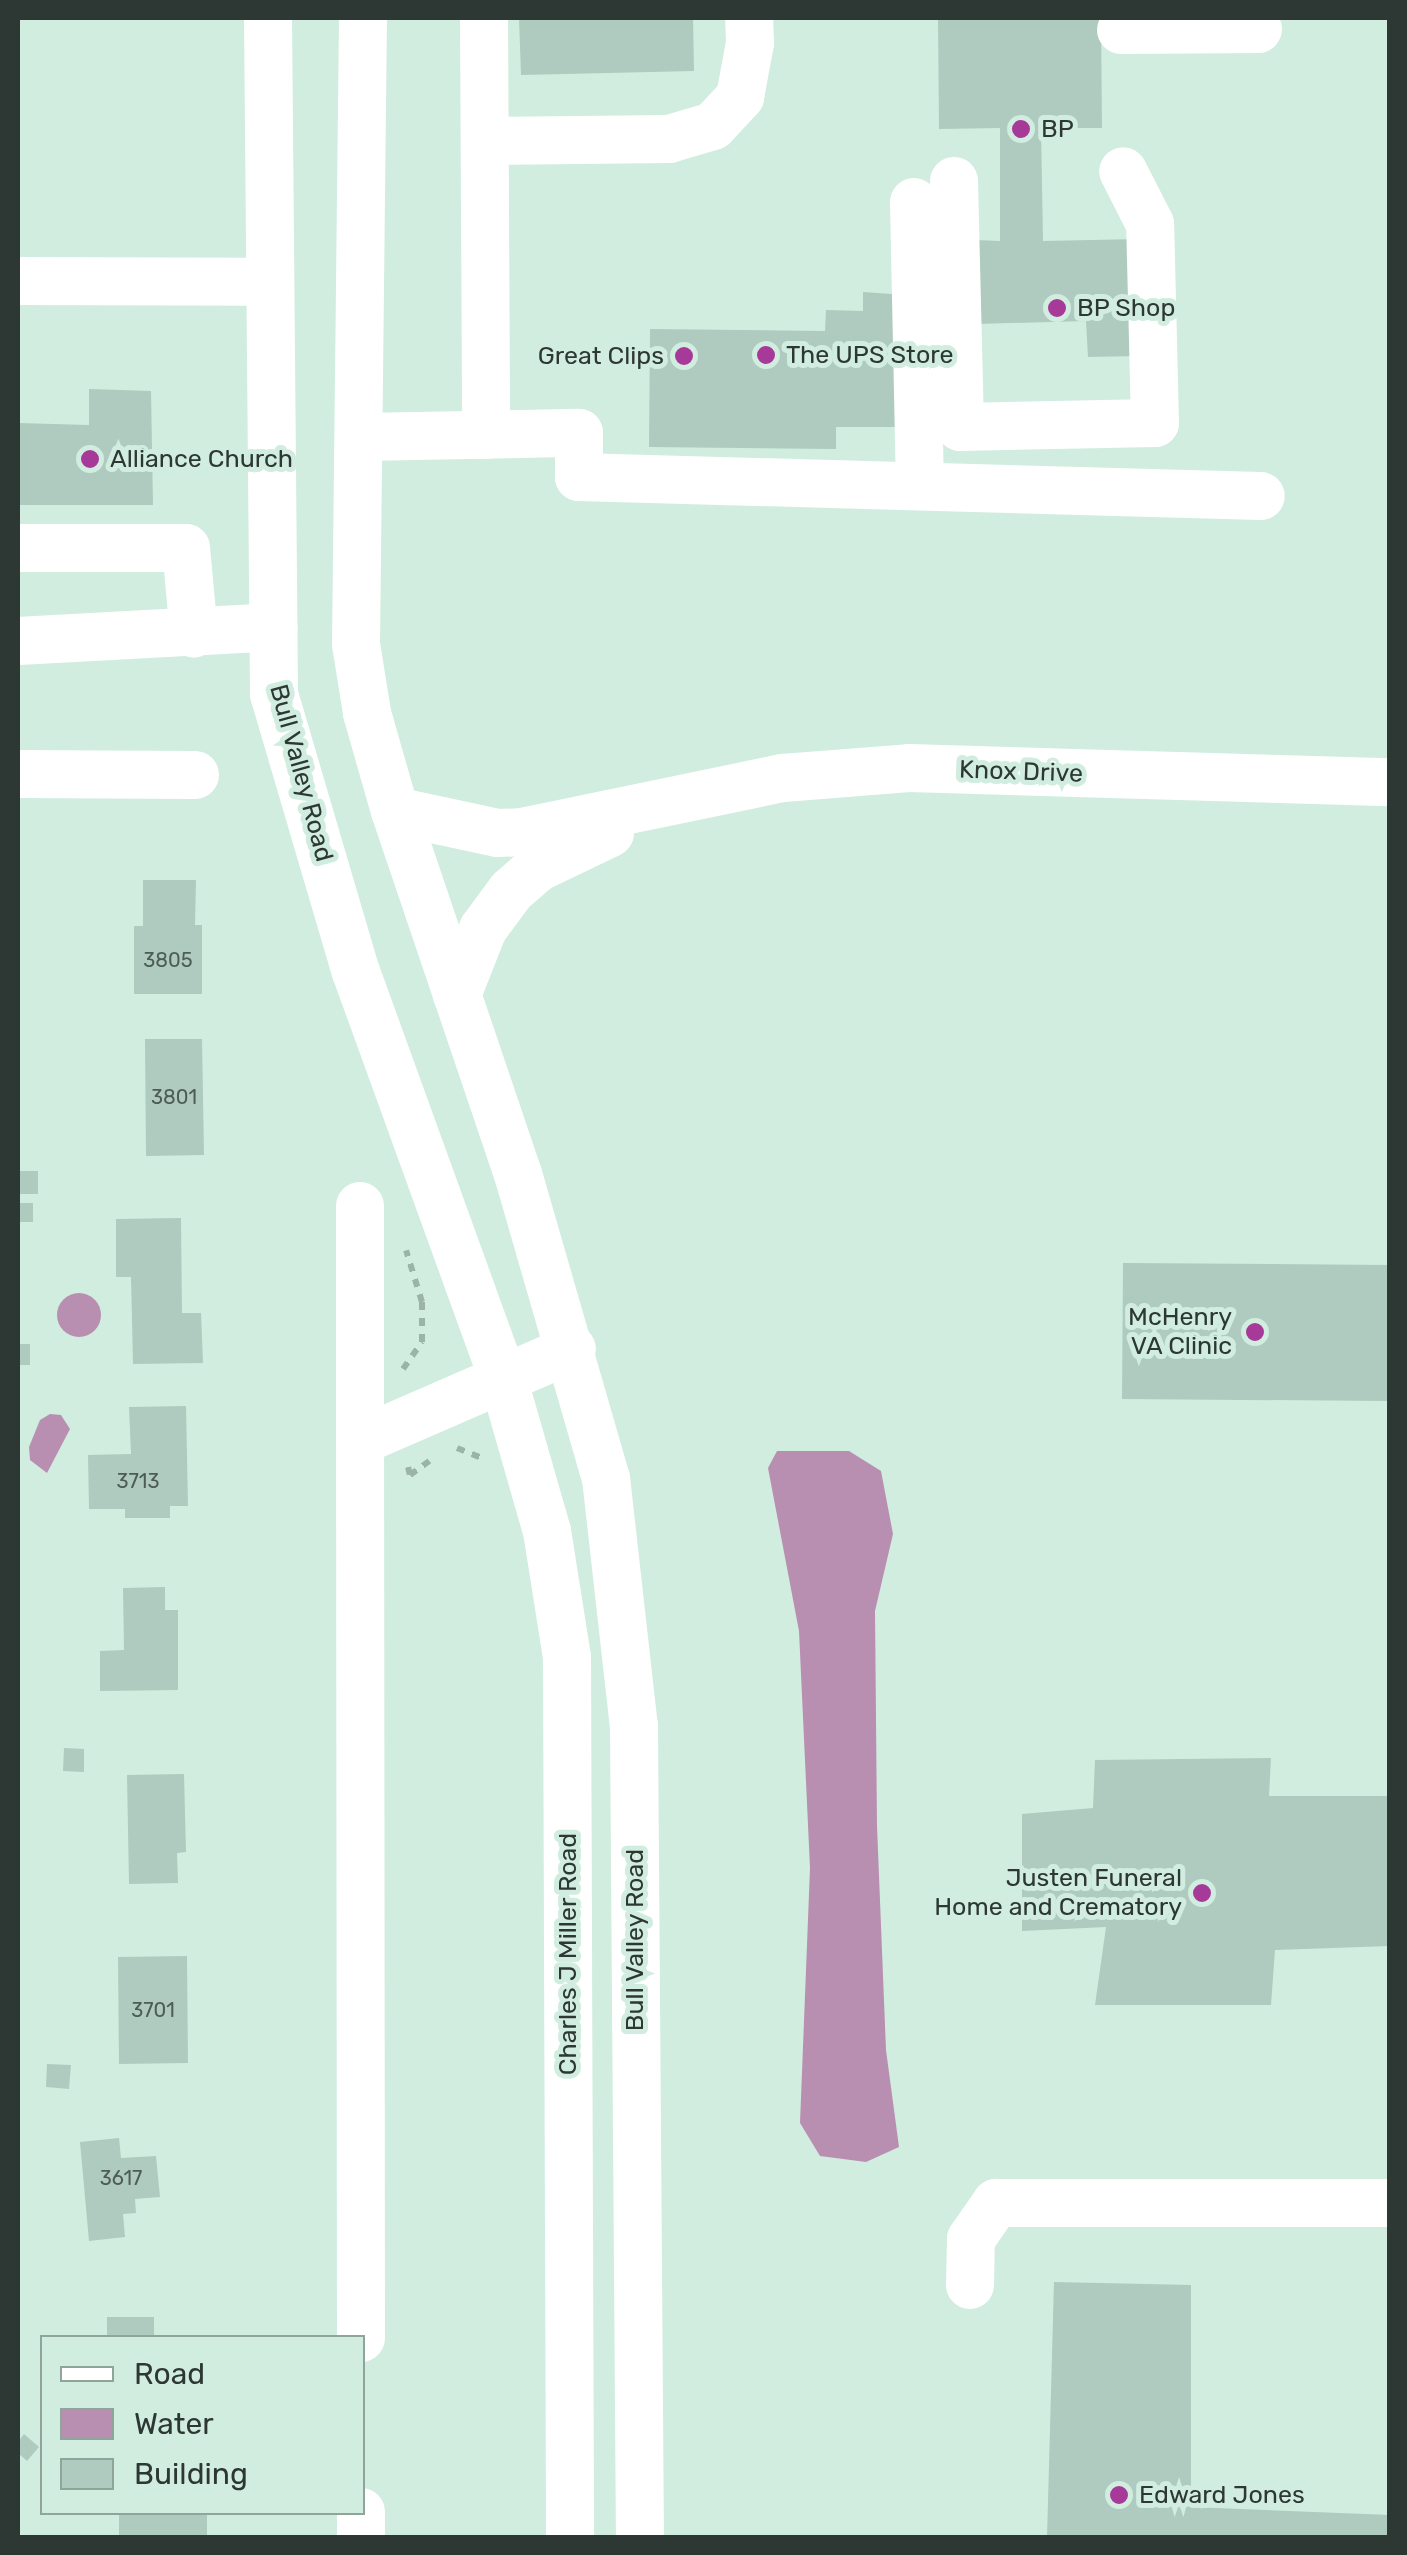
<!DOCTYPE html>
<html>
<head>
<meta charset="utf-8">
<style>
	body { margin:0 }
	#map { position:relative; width:1407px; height:2555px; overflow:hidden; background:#d1ede0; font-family:Rubik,sans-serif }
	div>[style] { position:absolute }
	.water>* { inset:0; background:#b88fb0 }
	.round { border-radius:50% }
	.building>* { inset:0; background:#afcabe }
	.path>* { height:6px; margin-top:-3px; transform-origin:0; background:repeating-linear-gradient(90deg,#9cb3a8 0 8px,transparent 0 16px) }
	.minor>* { height:48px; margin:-24px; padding:0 24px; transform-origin:24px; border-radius:24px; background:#fff }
	.dots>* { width:28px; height:28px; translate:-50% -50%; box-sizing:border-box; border:5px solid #d1ede0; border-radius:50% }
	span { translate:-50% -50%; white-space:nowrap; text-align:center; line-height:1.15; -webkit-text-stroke:10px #d1ede0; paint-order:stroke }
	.number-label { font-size:20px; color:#4e5c56 }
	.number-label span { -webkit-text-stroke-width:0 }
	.poi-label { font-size:25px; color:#2d3733 }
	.left { translate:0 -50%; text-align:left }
	.right { translate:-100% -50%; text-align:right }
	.street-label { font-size:25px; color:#2d3733 }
	.frame { position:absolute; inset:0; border:20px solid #2d3733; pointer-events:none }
	.legend { position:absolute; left:40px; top:2335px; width:325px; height:180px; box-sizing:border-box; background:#d1ede0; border:2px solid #8fa49b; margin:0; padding:12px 18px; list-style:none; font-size:30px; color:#2d3733 }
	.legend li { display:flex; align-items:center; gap:20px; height:50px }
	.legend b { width:50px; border:2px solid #8fa49b }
</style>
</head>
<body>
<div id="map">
	<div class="water">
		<div class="round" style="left:57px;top:1293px;width:44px;height:44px"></div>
		<div style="clip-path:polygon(50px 1414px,61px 1415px,70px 1429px,47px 1473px,30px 1460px,29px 1447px,40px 1420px)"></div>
		<div style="clip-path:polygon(777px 1451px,849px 1451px,881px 1471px,893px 1534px,875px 1611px,877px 1826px,886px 2050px,899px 2147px,866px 2162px,820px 2156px,800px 2123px,810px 1868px,799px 1631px,768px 1468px)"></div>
	</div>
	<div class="building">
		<div style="clip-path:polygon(519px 18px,693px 18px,694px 71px,521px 75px)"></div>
		<div style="clip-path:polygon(938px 18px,1101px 18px,1102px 128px,1041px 128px,1043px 241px,1140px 239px,1138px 356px,1088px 357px,1086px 321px,975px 324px,902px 427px,836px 427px,836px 449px,649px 447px,650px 329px,825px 331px,826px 310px,863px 311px,863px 292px,906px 295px,976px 240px,1000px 241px,1000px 128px,939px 129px)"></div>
		<div style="clip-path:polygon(89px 389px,151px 391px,153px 505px,18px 505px,18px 423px,89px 425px)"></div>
		<div style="clip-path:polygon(143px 880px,196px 880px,195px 925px,202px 925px,202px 994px,134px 994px,134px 926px,143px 926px)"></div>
		<div style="clip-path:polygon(145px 1039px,202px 1039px,204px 1155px,146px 1156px)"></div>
		<div style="clip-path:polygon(18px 1171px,38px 1171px,38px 1194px,18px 1194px)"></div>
		<div style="clip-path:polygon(18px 1203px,33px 1203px,33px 1222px,18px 1222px)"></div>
		<div style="clip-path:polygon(181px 1218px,182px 1313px,201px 1313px,203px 1363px,133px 1364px,131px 1277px,116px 1277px,116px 1219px)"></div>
		<div style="clip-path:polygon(1123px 1263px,1388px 1265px,1387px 1401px,1122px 1399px)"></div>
		<div style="clip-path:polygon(18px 1344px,30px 1344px,30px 1365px,18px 1365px)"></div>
		<div style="clip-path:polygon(186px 1406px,188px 1506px,170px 1506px,170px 1518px,125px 1518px,125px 1509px,89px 1509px,88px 1455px,131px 1454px,129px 1407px)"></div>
		<div style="clip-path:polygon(165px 1587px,165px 1610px,178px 1610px,178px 1690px,100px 1691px,100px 1651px,124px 1650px,123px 1588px)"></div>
		<div style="clip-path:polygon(64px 1748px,84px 1749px,84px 1772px,63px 1771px)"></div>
		<div style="clip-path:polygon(1271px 1758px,1269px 1796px,1390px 1796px,1390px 1946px,1275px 1950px,1271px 2005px,1095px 2005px,1106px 1927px,1022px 1931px,1022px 1814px,1093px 1808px,1095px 1760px)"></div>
		<div style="clip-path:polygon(184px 1774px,186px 1852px,177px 1853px,178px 1883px,129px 1884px,127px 1775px)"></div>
		<div style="clip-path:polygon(187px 1956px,188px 2063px,119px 2064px,118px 1957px)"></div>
		<div style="clip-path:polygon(47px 2064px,71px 2065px,69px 2089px,46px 2087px)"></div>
		<div style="clip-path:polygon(119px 2138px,121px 2158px,156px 2156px,160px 2197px,135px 2199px,136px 2213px,123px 2214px,125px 2237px,89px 2241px,80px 2142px)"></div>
		<div style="clip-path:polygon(1054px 2282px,1191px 2285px,1191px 2507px,1390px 2515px,1390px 2538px,1047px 2538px)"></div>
		<div style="clip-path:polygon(107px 2317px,154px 2317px,154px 2338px,107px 2338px)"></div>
		<div style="clip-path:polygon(24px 2434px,39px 2447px,27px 2461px,18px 2453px,18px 2442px)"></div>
		<div style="clip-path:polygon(119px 2512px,207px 2512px,207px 2538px,119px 2538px)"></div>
	</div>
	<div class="path">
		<div style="left:403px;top:1369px;width:33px;rotate:-55deg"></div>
		<div style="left:422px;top:1342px;width:40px;rotate:-90deg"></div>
		<div style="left:422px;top:1302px;width:54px;rotate:-107.1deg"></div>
		<div style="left:457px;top:1448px;width:27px;rotate:22deg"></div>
		<div style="left:408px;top:1467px;width:8px;rotate:76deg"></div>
		<div style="left:410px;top:1475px;width:24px;rotate:-36deg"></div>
	</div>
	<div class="minor">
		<div style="left:268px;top:18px;width:676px;rotate:89.49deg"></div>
		<div style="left:274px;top:694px;width:290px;rotate:73.6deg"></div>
		<div style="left:356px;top:972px;width:432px;rotate:70.1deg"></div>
		<div style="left:503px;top:1378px;width:159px;rotate:74deg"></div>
		<div style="left:547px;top:1531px;width:128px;rotate:81deg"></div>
		<div style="left:567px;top:1657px;width:881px;rotate:89.8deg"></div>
		<div style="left:363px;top:18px;width:626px;rotate:90.64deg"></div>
		<div style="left:356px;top:644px;width:70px;rotate:80.9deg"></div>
		<div style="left:367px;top:713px;width:102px;rotate:74.1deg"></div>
		<div style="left:395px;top:811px;width:383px;rotate:71.3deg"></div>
		<div style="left:518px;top:1174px;width:316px;rotate:73.9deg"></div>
		<div style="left:606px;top:1478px;width:250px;rotate:83.6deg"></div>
		<div style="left:634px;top:1726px;width:812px;rotate:89.58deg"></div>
		<div style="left:484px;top:18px;width:417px;rotate:89.7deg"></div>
		<div style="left:1121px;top:30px;width:137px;rotate:-0.4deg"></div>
		<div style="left:487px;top:141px;width:182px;rotate:-0.6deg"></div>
		<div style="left:669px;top:139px;width:46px;rotate:-16.5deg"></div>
		<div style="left:713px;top:126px;width:40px;rotate:-47deg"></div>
		<div style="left:740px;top:97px;width:55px;rotate:-79.5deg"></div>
		<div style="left:750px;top:43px;width:25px;rotate:-92deg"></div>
		<div style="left:954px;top:181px;width:246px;rotate:88.6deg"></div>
		<div style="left:960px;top:427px;width:195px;rotate:-1.2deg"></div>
		<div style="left:1155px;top:423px;width:199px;rotate:-91.4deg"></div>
		<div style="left:1150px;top:224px;width:59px;rotate:-117deg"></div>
		<div style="left:914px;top:202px;width:284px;rotate:88.8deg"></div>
		<div style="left:18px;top:281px;width:252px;rotate:0.2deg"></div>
		<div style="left:361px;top:437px;width:218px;rotate:-1.1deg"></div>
		<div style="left:579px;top:433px;width:44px;rotate:90deg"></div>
		<div style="left:579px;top:477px;width:682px;rotate:1.6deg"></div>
		<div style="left:18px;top:548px;width:168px"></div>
		<div style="left:186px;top:548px;width:86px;rotate:84.7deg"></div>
		<div style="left:18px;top:641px;width:256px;rotate:-3.1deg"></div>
		<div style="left:18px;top:774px;width:177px;rotate:0.3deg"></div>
		<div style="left:395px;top:811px;width:105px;rotate:12.1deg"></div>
		<div style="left:498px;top:833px;width:24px;rotate:-2deg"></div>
		<div style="left:522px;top:832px;width:267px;rotate:-11.7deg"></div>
		<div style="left:783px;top:778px;width:126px;rotate:-4.5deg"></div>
		<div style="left:909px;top:768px;width:481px;rotate:1.7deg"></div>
		<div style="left:457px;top:995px;width:71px;rotate:-68.5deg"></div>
		<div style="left:483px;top:929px;width:47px;rotate:-53.6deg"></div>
		<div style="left:511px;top:891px;width:35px;rotate:-41deg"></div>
		<div style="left:537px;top:868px;width:81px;rotate:-25.6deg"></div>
		<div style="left:360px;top:1206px;width:235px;rotate:90deg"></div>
		<div style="left:970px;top:2285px;width:46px;rotate:-88.8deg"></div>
		<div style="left:971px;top:2239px;width:44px;rotate:-55.2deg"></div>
		<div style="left:996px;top:2203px;width:394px"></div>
		<div style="left:361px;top:2338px;width:897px;rotate:-90.06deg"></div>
		<div style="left:360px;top:1441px;width:231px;rotate:-23.5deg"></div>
		<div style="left:361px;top:2538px;width:26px;rotate:-90deg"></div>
	</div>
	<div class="dots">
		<div style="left:1021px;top:129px;background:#a73998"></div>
		<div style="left:1057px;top:308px;background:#a73998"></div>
		<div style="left:766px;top:355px;background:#a73998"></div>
		<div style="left:684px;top:356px;background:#a73998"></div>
		<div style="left:90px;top:459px;background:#a73998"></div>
		<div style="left:1255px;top:1332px;background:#a73998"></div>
		<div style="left:1202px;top:1893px;background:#a73998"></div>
		<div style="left:1119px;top:2495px;background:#a73998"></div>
	</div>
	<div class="number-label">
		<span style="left:168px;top:960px">3805</span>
		<span style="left:174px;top:1097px">3801</span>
		<span style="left:138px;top:1481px">3713</span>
		<span style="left:153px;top:2010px">3701</span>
		<span style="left:121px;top:2178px">3617</span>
	</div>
	<div class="poi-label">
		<span class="left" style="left:1041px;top:129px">BP</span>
		<span class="left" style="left:1077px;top:308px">BP Shop</span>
		<span class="left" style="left:786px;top:355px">The UPS Store</span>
		<span class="right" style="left:664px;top:356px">Great Clips</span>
		<span class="left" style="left:110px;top:459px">Alliance Church</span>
		<span class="right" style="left:1232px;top:1332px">McHenry<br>VA Clinic</span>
		<span class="right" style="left:1182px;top:1893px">Justen Funeral<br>Home and Crematory</span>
		<span class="left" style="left:1139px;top:2495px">Edward Jones</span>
	</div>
	<div class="street-label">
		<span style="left:1021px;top:772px;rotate:2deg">Knox Drive</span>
		<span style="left:301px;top:773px;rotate:75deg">Bull Valley Road</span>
		<span style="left:635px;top:1940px;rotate:-90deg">Bull Valley Road</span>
		<span style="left:568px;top:1954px;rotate:-90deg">Charles J Miller Road</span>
	</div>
	<div class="frame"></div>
	<ul class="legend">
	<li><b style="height:12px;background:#fff"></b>Road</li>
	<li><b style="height:28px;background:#b88fb0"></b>Water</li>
	<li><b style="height:28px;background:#afcabe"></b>Building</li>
	</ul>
</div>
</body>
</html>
